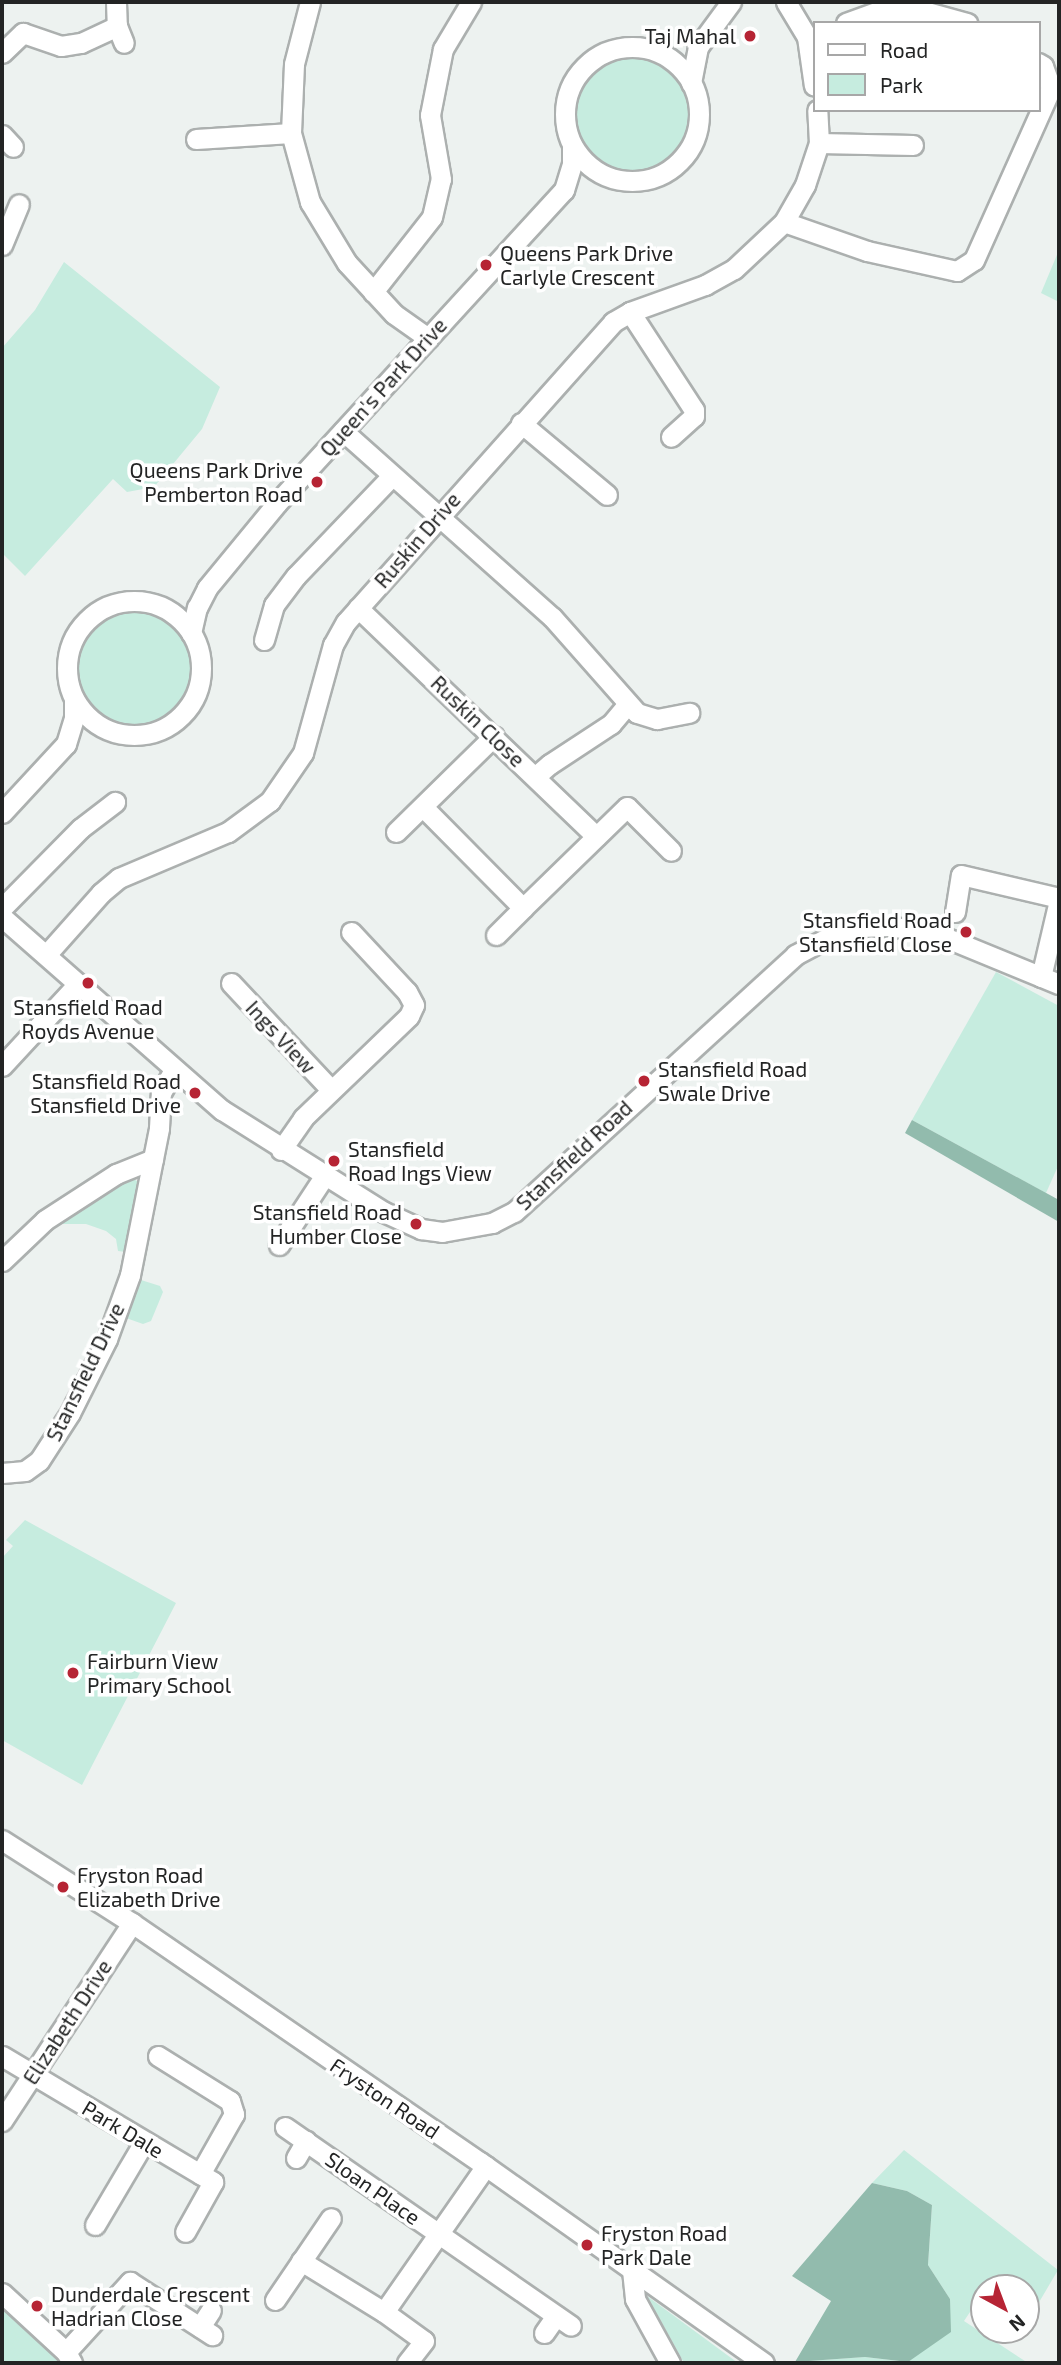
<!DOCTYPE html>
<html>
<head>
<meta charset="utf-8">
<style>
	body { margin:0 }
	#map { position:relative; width:1061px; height:2365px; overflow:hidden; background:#edf2f0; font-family:"Exo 2",sans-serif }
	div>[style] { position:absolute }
	.green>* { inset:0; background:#c6ecdf }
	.round { border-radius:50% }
	.forest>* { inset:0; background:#92bbad }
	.roads { filter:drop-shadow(2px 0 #acb0af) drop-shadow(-2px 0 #acb0af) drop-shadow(0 2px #acb0af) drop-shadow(0 -2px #acb0af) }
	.minor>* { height:19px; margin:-9.5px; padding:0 9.5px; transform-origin:9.5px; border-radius:9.5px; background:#fff }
	.minor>.ring { margin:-9.5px; padding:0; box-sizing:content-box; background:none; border:19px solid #fff; border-radius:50% }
	.dots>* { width:19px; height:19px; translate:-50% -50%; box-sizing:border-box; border:4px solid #fff; border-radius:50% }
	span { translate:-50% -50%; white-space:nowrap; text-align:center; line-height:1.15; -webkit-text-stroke:7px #fff; paint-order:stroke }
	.poi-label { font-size:21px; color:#232424 }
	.right { translate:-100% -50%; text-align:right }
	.left { translate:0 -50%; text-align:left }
	.street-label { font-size:21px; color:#232424 }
	.frame { position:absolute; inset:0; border:4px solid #232424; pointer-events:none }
	.legend { position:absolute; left:813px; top:21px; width:228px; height:91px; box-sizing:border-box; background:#fff; border:2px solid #a7a7a7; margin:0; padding:9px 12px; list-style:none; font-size:21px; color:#232424 }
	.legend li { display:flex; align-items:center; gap:14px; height:35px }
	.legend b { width:35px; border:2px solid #a7a7a7 }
	.north { position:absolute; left:970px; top:2274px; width:70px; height:70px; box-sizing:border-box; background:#fff; border:2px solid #a7a7a7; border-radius:50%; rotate:139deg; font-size:19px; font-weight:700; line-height:28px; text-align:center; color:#232424 }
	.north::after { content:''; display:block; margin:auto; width:24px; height:32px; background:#b62434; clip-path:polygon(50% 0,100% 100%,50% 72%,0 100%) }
</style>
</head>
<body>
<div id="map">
	<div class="green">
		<div class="round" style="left:571px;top:53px;width:122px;height:122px"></div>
		<div style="clip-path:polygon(1059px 250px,1059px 302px,1041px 293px)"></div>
		<div style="clip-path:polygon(64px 262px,220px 387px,202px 429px,154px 487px,127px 492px,113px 479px,25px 576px,2px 553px,2px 348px,35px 310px)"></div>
		<div class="round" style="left:73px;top:607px;width:122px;height:122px"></div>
		<div style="clip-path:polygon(996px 972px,1059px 1006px,1059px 1164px,1046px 1193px,912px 1120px)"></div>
		<div style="clip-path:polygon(131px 1177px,141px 1184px,126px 1252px,118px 1251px,116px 1239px,106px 1231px,86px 1224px,61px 1224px,123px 1178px)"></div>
		<div style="clip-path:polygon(141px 1280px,160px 1286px,163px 1292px,151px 1321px,143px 1324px,126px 1318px)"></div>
		<div style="clip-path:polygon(25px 1520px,176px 1603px,82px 1785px,2px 1740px,2px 1558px,13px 1546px,6px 1540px)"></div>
		<div style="clip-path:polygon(904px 2150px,1058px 2270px,1028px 2321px,1026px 2288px,984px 2288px,984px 2298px,980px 2297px,964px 2321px,1028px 2363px,795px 2362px,865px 2357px,908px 2362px,950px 2299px,928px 2265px,932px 2205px,907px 2191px,872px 2183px)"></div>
		<div style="clip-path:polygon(2px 2293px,72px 2363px,2px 2363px)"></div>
		<div style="clip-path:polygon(647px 2296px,738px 2363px,684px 2363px)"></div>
	</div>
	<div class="forest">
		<div style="clip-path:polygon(912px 1120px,1059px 1200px,1059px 1222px,905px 1133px)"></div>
		<div style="clip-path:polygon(872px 2183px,907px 2191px,932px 2205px,928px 2265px,950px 2299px,951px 2332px,908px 2362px,865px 2357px,795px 2362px,831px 2301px,792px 2276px)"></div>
	</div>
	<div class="roads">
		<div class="minor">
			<div style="left:116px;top:2px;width:24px;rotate:88deg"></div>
			<div style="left:117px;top:26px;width:18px;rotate:68deg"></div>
			<div style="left:310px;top:2px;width:64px;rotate:104.5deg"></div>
			<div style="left:294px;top:64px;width:69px;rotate:92.5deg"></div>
			<div style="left:291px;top:133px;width:72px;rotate:74.6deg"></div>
			<div style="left:310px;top:202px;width:71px;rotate:58.8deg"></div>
			<div style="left:347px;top:263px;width:69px;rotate:47.3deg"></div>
			<div style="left:394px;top:314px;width:42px;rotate:35.2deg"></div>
			<div style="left:786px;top:2px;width:41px;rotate:59deg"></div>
			<div style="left:807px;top:37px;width:49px;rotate:81.9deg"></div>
			<div style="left:846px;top:23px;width:33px;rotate:-20deg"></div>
			<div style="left:877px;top:12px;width:46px;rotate:-1.2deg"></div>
			<div style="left:923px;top:11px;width:46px;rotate:15.3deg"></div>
			<div class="ring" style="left:565px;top:47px;width:115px;height:115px"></div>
			<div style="left:2px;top:53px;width:29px;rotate:-44deg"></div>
			<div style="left:23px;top:33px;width:40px;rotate:18.9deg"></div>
			<div style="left:61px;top:46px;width:20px;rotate:-9deg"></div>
			<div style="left:81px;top:43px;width:40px;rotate:-25deg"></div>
			<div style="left:691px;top:83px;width:37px;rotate:-79deg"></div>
			<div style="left:698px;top:47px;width:56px;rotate:-53.7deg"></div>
			<div style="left:2px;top:135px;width:16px;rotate:47deg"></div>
			<div style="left:196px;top:139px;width:95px;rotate:-3.6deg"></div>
			<div style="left:819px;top:143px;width:94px;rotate:1.2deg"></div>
			<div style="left:784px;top:222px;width:88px;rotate:19.3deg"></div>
			<div style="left:867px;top:251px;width:92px;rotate:12.5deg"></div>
			<div style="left:957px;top:271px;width:20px;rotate:-33deg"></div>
			<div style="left:974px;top:260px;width:188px;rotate:-65.9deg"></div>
			<div style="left:1051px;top:88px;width:23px;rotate:-110deg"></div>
			<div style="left:1043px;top:66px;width:6px;rotate:-149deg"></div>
			<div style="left:2px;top:245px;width:44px;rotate:-67.5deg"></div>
			<div style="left:373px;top:292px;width:95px;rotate:-51.8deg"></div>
			<div style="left:432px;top:217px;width:39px;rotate:-77deg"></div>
			<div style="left:441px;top:179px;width:65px;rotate:-99.8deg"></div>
			<div style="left:430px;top:115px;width:67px;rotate:-78.9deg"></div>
			<div style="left:443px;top:49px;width:55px;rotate:-59.2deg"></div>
			<div style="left:630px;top:312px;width:117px;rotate:56.9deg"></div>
			<div style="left:694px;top:410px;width:6px;rotate:90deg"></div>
			<div style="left:694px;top:416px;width:31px;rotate:138deg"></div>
			<div style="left:521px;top:423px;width:112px;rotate:39.9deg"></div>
			<div style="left:343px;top:431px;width:280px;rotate:41.7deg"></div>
			<div style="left:552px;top:617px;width:128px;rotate:48.5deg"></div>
			<div style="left:637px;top:713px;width:21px;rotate:17deg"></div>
			<div style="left:657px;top:719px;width:33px;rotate:-11deg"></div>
			<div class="ring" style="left:67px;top:601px;width:115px;height:115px"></div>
			<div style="left:358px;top:608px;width:330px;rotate:43.8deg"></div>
			<div style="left:191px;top:633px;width:26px;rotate:-77deg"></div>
			<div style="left:197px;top:608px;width:22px;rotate:-63deg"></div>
			<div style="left:207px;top:588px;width:110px;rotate:-50.5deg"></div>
			<div style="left:277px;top:503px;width:425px;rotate:-47.5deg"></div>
			<div style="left:564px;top:190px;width:27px;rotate:-73deg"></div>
			<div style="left:572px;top:164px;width:19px;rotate:-90deg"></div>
			<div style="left:264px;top:640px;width:36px;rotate:-74deg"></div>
			<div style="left:274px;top:605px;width:36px;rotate:-53deg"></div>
			<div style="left:296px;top:576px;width:139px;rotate:-46.2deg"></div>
			<div style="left:536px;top:776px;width:18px;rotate:-41deg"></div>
			<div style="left:550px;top:764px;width:73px;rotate:-33.3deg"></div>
			<div style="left:611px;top:724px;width:26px;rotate:-50deg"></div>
			<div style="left:423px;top:807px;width:142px;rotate:45.3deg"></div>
			<div style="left:523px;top:908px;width:145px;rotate:-44.2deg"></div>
			<div style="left:627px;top:807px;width:62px;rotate:45deg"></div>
			<div style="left:2px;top:813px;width:94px;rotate:-47.2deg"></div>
			<div style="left:66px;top:744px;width:27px;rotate:-73deg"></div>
			<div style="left:74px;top:718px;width:19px;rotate:-90deg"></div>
			<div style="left:396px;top:832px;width:137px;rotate:-44.4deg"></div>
			<div style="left:2px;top:908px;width:112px;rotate:-45.4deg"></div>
			<div style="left:81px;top:828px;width:43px;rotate:-37.4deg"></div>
			<div style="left:955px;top:912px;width:37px;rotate:-81deg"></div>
			<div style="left:961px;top:875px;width:101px;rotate:13.2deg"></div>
			<div style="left:2px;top:917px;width:293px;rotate:41.3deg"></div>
			<div style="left:222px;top:1110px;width:191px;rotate:32.2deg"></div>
			<div style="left:384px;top:1212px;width:41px;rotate:24.7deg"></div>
			<div style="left:421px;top:1229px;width:21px;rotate:8deg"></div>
			<div style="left:442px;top:1232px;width:51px;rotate:-10.2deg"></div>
			<div style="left:492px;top:1223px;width:25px;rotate:-27deg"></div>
			<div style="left:514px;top:1212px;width:381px;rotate:-42.4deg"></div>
			<div style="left:795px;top:955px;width:41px;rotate:-27.8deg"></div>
			<div style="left:831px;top:936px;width:30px;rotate:-17deg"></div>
			<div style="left:860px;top:927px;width:29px;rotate:-2deg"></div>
			<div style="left:889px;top:926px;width:49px;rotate:9.5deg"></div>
			<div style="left:937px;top:934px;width:132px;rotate:22.3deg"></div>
			<div style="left:496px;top:935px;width:38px;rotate:-45deg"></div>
			<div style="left:46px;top:955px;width:83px;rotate:-48.4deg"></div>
			<div style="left:101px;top:893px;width:23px;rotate:-40deg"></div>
			<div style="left:119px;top:878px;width:118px;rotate:-22.9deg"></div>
			<div style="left:228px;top:832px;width:52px;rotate:-36.4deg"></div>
			<div style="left:270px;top:801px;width:58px;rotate:-55.5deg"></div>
			<div style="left:303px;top:753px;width:112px;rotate:-74.5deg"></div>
			<div style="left:333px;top:645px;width:26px;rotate:-61deg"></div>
			<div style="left:346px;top:622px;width:402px;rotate:-48.3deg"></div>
			<div style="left:613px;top:322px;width:20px;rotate:-30deg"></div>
			<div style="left:630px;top:312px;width:80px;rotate:-19.8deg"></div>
			<div style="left:705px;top:285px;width:33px;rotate:-29deg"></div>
			<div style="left:734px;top:269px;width:69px;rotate:-43.2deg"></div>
			<div style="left:784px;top:222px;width:43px;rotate:-60.4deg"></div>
			<div style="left:805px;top:185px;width:44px;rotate:-71.6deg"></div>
			<div style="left:819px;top:143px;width:33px;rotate:-93deg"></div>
			<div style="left:1041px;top:977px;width:79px;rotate:-76.8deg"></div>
			<div style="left:231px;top:983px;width:146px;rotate:46.9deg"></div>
			<div style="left:2px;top:1066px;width:112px;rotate:-47.2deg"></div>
			<div style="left:281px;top:1150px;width:39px;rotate:-55deg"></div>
			<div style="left:303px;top:1118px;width:147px;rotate:-43.9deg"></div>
			<div style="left:409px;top:1016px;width:12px;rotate:-66deg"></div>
			<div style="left:414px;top:1005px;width:15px;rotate:-118deg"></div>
			<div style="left:407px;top:992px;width:82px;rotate:-133deg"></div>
			<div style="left:279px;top:1245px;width:84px;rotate:-56.7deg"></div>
			<div style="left:2px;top:1261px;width:59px;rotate:-43.6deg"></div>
			<div style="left:45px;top:1220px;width:85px;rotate:-32.9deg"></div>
			<div style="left:116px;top:1174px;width:40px;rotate:-22deg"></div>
			<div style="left:2px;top:1473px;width:23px;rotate:-5deg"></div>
			<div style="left:25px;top:1471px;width:17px;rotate:-36deg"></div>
			<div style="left:39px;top:1461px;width:57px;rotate:-57.1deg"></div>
			<div style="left:70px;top:1413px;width:83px;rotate:-63.4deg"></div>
			<div style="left:107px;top:1339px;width:68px;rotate:-70.2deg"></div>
			<div style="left:130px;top:1275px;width:150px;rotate:-78.8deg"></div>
			<div style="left:159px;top:1128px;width:35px;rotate:-87deg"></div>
			<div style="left:161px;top:1093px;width:26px;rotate:-61deg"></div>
			<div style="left:2px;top:1840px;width:154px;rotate:32.6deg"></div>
			<div style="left:132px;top:1923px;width:422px;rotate:34.5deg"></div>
			<div style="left:480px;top:2162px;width:348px;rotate:35.3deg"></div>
			<div style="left:2px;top:2056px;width:246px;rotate:30.8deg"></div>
			<div style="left:213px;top:2182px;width:57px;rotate:119.2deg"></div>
			<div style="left:158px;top:2056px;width:85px;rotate:32deg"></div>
			<div style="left:230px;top:2101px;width:14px;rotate:73deg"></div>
			<div style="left:234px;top:2114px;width:69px;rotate:119.5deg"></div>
			<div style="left:2px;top:2121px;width:237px;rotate:-56.7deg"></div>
			<div style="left:285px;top:2127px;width:348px;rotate:34.8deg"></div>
			<div style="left:296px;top:2158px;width:20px;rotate:-60deg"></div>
			<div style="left:95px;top:2225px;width:96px;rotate:-59.4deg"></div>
			<div style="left:301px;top:2261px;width:97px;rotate:31.6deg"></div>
			<div style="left:384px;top:2312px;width:49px;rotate:35.9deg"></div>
			<div style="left:424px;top:2341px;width:28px;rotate:128deg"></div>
			<div style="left:632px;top:2270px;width:29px;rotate:84deg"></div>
			<div style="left:635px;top:2299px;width:73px;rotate:61.3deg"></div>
			<div style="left:2px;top:2293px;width:87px;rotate:42.7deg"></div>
			<div style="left:66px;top:2352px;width:13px;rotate:61deg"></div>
			<div style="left:275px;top:2300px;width:99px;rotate:-55.7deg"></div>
			<div style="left:384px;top:2312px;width:178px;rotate:-55.1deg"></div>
			<div style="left:200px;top:2327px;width:20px;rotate:-57deg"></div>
			<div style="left:544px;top:2333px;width:21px;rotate:-55deg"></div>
			<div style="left:66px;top:2352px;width:95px;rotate:-47.6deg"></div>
			<div style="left:130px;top:2282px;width:98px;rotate:32.9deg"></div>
		</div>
	</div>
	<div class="dots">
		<div style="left:750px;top:36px;background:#b62434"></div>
		<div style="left:486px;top:265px;background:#b62434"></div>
		<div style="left:317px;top:482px;background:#b62434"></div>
		<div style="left:966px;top:932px;background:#b62434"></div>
		<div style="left:88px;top:983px;background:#b62434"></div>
		<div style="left:644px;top:1081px;background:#b62434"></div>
		<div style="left:195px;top:1093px;background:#b62434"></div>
		<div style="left:334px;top:1161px;background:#b62434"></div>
		<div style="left:416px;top:1224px;background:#b62434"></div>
		<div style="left:73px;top:1673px;background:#b62434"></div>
		<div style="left:63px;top:1887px;background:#b62434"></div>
		<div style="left:587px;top:2245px;background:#b62434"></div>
		<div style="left:37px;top:2306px;background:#b62434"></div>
	</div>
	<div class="poi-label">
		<span class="right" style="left:736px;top:36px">Taj Mahal</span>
		<span class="left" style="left:500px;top:265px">Queens Park Drive<br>Carlyle Crescent</span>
		<span class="right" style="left:303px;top:482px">Queens Park Drive<br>Pemberton Road</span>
		<span class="right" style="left:952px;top:932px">Stansfield Road<br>Stansfield Close</span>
		<span style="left:88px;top:1019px">Stansfield Road<br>Royds Avenue</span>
		<span class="left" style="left:658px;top:1081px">Stansfield Road<br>Swale Drive</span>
		<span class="right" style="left:181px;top:1093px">Stansfield Road<br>Stansfield Drive</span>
		<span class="left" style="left:348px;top:1161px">Stansfield<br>Road Ings View</span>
		<span class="right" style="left:402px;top:1224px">Stansfield Road<br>Humber Close</span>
		<span class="left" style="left:87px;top:1673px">Fairburn View<br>Primary School</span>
		<span class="left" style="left:77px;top:1887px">Fryston Road<br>Elizabeth Drive</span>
		<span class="left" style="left:601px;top:2245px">Fryston Road<br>Park Dale</span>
		<span class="left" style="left:51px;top:2306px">Dunderdale Crescent<br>Hadrian Close</span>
	</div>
	<div class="street-label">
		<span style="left:383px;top:387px;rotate:-48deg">Queen's Park Drive</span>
		<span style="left:417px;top:540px;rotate:-49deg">Ruskin Drive</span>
		<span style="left:478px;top:721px;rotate:44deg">Ruskin Close</span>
		<span style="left:281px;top:1037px;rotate:47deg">Ings View</span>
		<span style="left:574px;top:1155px;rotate:-43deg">Stansfield Road</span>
		<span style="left:85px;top:1372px;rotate:-64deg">Stansfield Drive</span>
		<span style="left:67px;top:2022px;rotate:-57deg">Elizabeth Drive</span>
		<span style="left:385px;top:2098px;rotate:34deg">Fryston Road</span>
		<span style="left:123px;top:2129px;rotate:31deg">Park Dale</span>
		<span style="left:373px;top:2188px;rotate:35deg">Sloan Place</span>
	</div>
	<div class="frame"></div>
	<ul class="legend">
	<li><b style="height:9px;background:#fff"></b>Road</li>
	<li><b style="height:19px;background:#c6ecdf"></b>Park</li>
	</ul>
	<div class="north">N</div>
</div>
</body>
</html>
